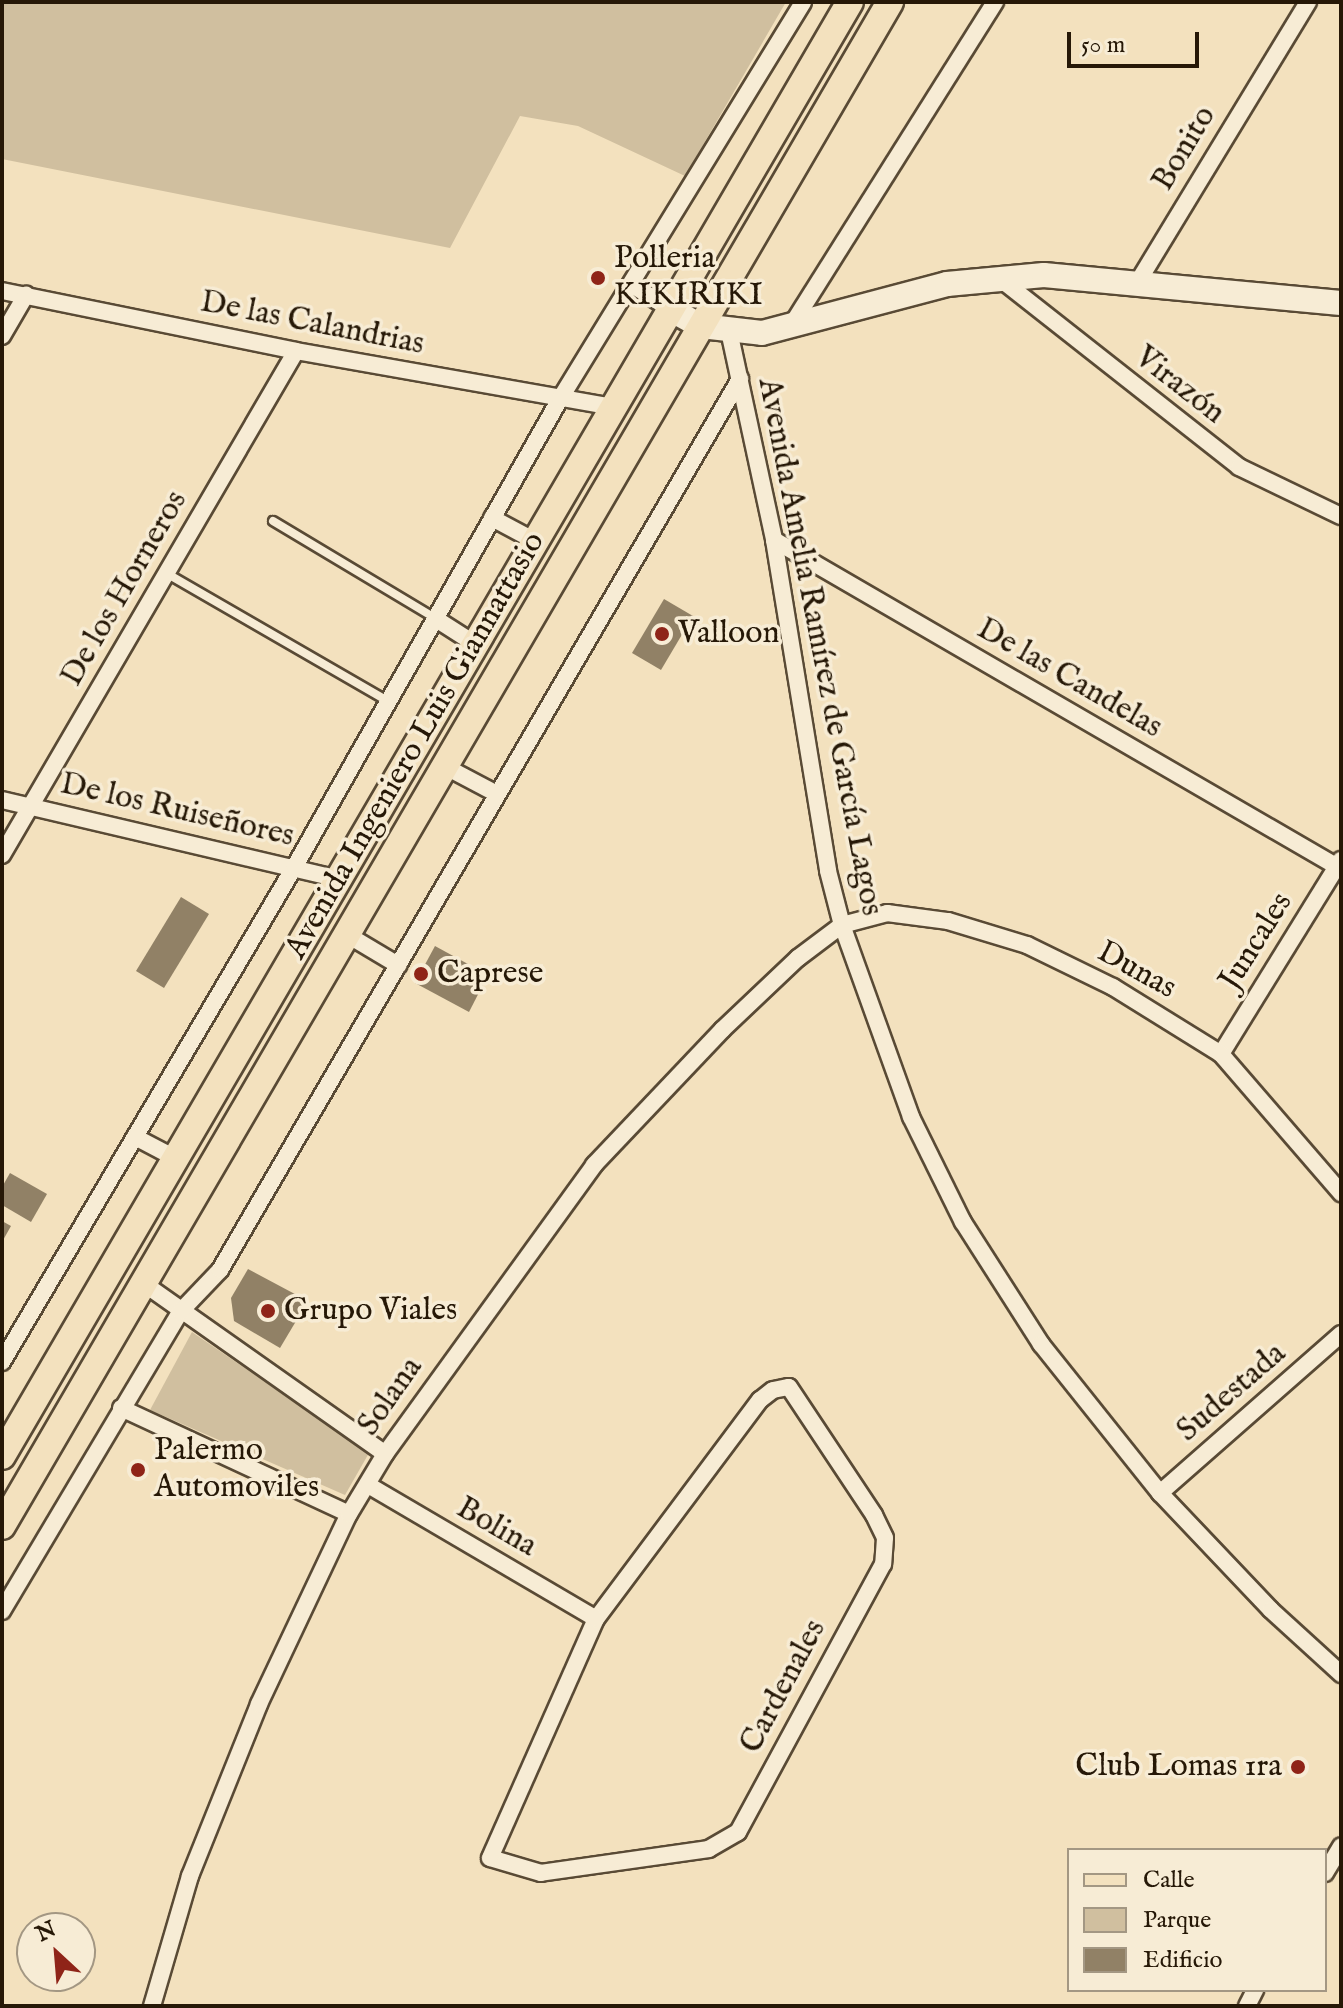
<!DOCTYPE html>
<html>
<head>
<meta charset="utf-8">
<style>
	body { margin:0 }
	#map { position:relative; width:1343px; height:2008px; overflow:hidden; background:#f3e1be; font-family:"IM FELL English",serif }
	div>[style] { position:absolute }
	.green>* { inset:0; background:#d0bf9f }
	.building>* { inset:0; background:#918166 }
	.roads { filter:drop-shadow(2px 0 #594a35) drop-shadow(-2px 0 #594a35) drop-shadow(0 2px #594a35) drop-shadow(0 -2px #594a35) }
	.lane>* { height:8px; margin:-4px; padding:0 4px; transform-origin:4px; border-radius:4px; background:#f7ecd5 }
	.street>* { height:16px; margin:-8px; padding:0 8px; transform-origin:8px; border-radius:8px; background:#f7ecd5 }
	.secondary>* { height:24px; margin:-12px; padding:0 12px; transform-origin:12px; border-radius:12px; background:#f7ecd5 }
	.primary>* { height:26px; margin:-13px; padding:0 13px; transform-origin:13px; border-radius:13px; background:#f3e1be }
	.dots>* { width:22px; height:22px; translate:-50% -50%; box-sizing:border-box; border:4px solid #f7ecd5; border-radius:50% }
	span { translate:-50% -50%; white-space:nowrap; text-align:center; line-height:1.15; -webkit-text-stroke:7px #f7ecd5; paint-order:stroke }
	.street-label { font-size:32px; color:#261807 }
	.poi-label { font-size:32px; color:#261807 }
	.left { translate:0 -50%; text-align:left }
	.right { translate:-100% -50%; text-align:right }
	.frame { position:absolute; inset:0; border:4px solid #261807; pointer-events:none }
	.legend { position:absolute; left:1067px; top:1848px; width:260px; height:144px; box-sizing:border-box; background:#f7ecd5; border:2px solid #a39783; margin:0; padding:10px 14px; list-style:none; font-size:24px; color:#261807 }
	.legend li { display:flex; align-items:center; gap:16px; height:40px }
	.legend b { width:40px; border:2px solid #a39783 }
	.north { position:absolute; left:16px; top:1912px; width:80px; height:80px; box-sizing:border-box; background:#f7ecd5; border:2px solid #a39783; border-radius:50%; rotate:334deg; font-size:22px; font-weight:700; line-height:32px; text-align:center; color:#261807 }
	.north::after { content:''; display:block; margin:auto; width:28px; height:36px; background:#8f2418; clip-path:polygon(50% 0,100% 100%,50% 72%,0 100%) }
	.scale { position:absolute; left:1067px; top:32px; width:132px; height:36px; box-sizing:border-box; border:4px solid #261807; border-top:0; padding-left:10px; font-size:24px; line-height:28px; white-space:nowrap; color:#261807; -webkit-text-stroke:6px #f7ecd5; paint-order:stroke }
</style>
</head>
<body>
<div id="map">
	<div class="green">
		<div style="clip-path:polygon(2px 2px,786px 2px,685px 176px,578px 126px,520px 116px,450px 248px,2px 159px)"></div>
		<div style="clip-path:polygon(192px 1332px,369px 1453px,345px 1495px,150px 1410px)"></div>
	</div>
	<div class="building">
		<div style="clip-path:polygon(664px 599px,693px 616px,661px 670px,632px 653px)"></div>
		<div style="clip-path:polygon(181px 897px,209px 914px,164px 988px,136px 971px)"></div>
		<div style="clip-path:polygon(435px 946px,488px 975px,469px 1012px,415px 983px)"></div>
		<div style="clip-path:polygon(10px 1173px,47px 1194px,31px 1222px,2px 1205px,2px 1187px)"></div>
		<div style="clip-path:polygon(2px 1221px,11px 1226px,2px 1242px)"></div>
		<div style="clip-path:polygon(248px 1269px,308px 1301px,280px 1348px,234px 1321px,231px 1298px)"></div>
	</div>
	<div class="roads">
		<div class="lane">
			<div style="left:273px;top:521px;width:189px;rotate:30.9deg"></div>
			<div style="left:166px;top:573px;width:256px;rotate:30deg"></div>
		</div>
		<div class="street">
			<div style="left:999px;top:278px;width:305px;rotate:38.2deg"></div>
			<div style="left:1239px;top:467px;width:113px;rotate:25.7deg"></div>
			<div style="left:631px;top:284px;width:46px;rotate:32.7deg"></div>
			<div style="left:1136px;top:285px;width:331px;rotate:-58.7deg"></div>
			<div style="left:2px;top:291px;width:300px;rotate:11.5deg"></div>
			<div style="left:296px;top:351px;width:322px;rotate:10deg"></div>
			<div style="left:791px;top:326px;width:383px;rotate:-57.8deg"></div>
			<div style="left:729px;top:331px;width:214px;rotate:77.8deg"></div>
			<div style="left:774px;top:540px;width:335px;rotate:80.7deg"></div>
			<div style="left:828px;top:871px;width:56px;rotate:75.5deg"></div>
			<div style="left:842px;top:925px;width:204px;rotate:70.2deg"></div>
			<div style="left:911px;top:1117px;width:117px;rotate:63.7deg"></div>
			<div style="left:963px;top:1222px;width:145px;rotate:57.4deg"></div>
			<div style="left:1041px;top:1344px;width:191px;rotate:51.4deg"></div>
			<div style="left:1160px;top:1493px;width:161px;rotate:46.5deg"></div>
			<div style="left:1271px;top:1610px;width:95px;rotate:42.4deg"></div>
			<div style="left:2px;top:336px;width:48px;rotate:-59.7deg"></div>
			<div style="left:492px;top:518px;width:49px;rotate:28.1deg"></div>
			<div style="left:774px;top:540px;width:650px;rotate:30.12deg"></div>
			<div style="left:436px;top:619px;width:46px;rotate:32.7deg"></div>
			<div style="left:444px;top:766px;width:60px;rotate:27.8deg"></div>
			<div style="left:2px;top:800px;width:345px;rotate:13.2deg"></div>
			<div style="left:2px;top:855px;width:583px;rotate:-59.74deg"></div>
			<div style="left:346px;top:934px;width:61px;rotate:30.8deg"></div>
			<div style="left:1221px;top:1054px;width:228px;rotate:-58.3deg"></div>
			<div style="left:135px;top:1137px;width:45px;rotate:27.7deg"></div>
			<div style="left:143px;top:1283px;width:296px;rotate:35.2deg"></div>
			<div style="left:2px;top:1362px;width:576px;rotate:-59.43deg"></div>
			<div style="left:295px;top:866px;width:537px;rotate:-60.43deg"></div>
			<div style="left:560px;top:399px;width:465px;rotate:-58.5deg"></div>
			<div style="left:789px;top:1387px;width:154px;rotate:56.4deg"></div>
			<div style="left:874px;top:1515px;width:25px;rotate:64deg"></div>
			<div style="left:885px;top:1538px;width:26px;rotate:94deg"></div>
			<div style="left:883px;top:1564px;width:305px;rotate:118.4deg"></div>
			<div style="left:738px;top:1832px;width:34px;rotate:150deg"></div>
			<div style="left:709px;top:1849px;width:170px;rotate:171.9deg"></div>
			<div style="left:541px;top:1873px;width:53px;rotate:-163.6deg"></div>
			<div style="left:490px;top:1858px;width:261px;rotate:-66.1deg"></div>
			<div style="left:596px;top:1619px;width:274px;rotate:-53.2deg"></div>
			<div style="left:760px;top:1400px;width:16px;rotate:-38deg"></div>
			<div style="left:773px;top:1390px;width:16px;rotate:-11deg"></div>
			<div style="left:121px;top:1408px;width:251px;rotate:24.9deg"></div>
			<div style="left:368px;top:1485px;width:264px;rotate:30.4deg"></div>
			<div style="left:1160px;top:1493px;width:241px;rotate:-41.3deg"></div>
			<div style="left:2px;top:1611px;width:348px;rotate:-59.2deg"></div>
			<div style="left:180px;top:1312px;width:58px;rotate:-46.4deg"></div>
			<div style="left:220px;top:1270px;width:1032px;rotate:-59.73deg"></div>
			<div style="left:1325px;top:1873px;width:31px;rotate:-59deg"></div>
			<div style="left:152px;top:2006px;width:135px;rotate:-73.7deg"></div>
			<div style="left:190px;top:1876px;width:185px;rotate:-68.1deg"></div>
			<div style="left:259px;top:1704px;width:210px;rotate:-64.7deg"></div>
			<div style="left:349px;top:1514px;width:70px;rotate:-59deg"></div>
			<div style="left:385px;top:1454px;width:357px;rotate:-54.1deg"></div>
			<div style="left:594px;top:1165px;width:186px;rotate:-46.5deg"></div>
			<div style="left:722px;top:1030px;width:105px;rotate:-43.5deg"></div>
			<div style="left:798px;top:958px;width:55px;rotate:-36.9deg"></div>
			<div style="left:842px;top:925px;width:47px;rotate:-14.9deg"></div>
			<div style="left:887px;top:913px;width:62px;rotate:7.5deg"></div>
			<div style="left:948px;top:921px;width:83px;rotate:16.9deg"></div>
			<div style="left:1027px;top:945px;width:96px;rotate:26deg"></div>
			<div style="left:1113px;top:987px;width:127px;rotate:31.8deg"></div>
			<div style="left:1221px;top:1054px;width:184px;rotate:49.2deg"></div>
			<div style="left:1247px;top:2006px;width:18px;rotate:-63deg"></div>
		</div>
		<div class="secondary">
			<div style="left:670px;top:309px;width:35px;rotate:29deg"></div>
			<div style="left:701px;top:326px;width:61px;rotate:6.5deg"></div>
			<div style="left:762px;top:333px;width:191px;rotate:-14.8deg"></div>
			<div style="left:947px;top:284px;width:97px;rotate:-5.3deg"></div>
			<div style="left:1044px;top:275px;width:298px;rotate:5.4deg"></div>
		</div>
		<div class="primary">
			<div style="left:2px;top:1456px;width:1683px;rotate:-59.75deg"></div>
			<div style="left:2px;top:1526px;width:1764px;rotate:-59.77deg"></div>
		</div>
	</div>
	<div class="dots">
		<div style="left:598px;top:278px;background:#8f2418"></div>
		<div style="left:662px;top:634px;background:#8f2418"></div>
		<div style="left:421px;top:974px;background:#8f2418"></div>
		<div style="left:268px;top:1311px;background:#8f2418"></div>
		<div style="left:138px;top:1470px;background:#8f2418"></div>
		<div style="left:1298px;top:1767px;background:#8f2418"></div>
	</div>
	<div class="street-label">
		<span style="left:1185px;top:149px;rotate:-59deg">Bonito</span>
		<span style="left:312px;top:324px;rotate:11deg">De las Calandrias</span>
		<span style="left:1179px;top:386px;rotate:38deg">Virazón</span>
		<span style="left:125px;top:589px;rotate:-60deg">De los Horneros</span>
		<span style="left:819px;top:647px;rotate:79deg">Avenida Amelia Ramírez de García Lagos</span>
		<span style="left:1069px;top:679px;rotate:30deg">De las Candelas</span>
		<span style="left:416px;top:746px;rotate:-60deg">Avenida Ingeniero Luis Giannattasio</span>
		<span style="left:177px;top:811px;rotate:13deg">De los Ruiseñores</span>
		<span style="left:1257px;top:942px;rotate:-58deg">Juncales</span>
		<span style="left:1136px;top:971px;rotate:29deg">Dunas</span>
		<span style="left:1232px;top:1393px;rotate:-41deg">Sudestada</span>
		<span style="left:391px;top:1397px;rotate:-55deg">Solana</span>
		<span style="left:496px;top:1528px;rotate:30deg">Bolina</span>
		<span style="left:784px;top:1687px;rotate:-62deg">Cardenales</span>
	</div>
	<div class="poi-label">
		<span class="left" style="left:614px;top:278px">Polleria<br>KIKIRIKI</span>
		<span class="left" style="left:678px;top:634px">Valloon</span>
		<span class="left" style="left:437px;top:974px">Caprese</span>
		<span class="left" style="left:284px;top:1311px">Grupo Viales</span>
		<span class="left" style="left:154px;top:1470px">Palermo<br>Automoviles</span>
		<span class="right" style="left:1282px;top:1767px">Club Lomas 1ra</span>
	</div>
	<div class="frame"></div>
	<ul class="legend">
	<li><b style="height:10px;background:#f3e1be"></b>Calle</li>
	<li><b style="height:22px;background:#d0bf9f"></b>Parque</li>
	<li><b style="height:22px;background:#918166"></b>Edificio</li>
	</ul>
	<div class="north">N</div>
	<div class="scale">50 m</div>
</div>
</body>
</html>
